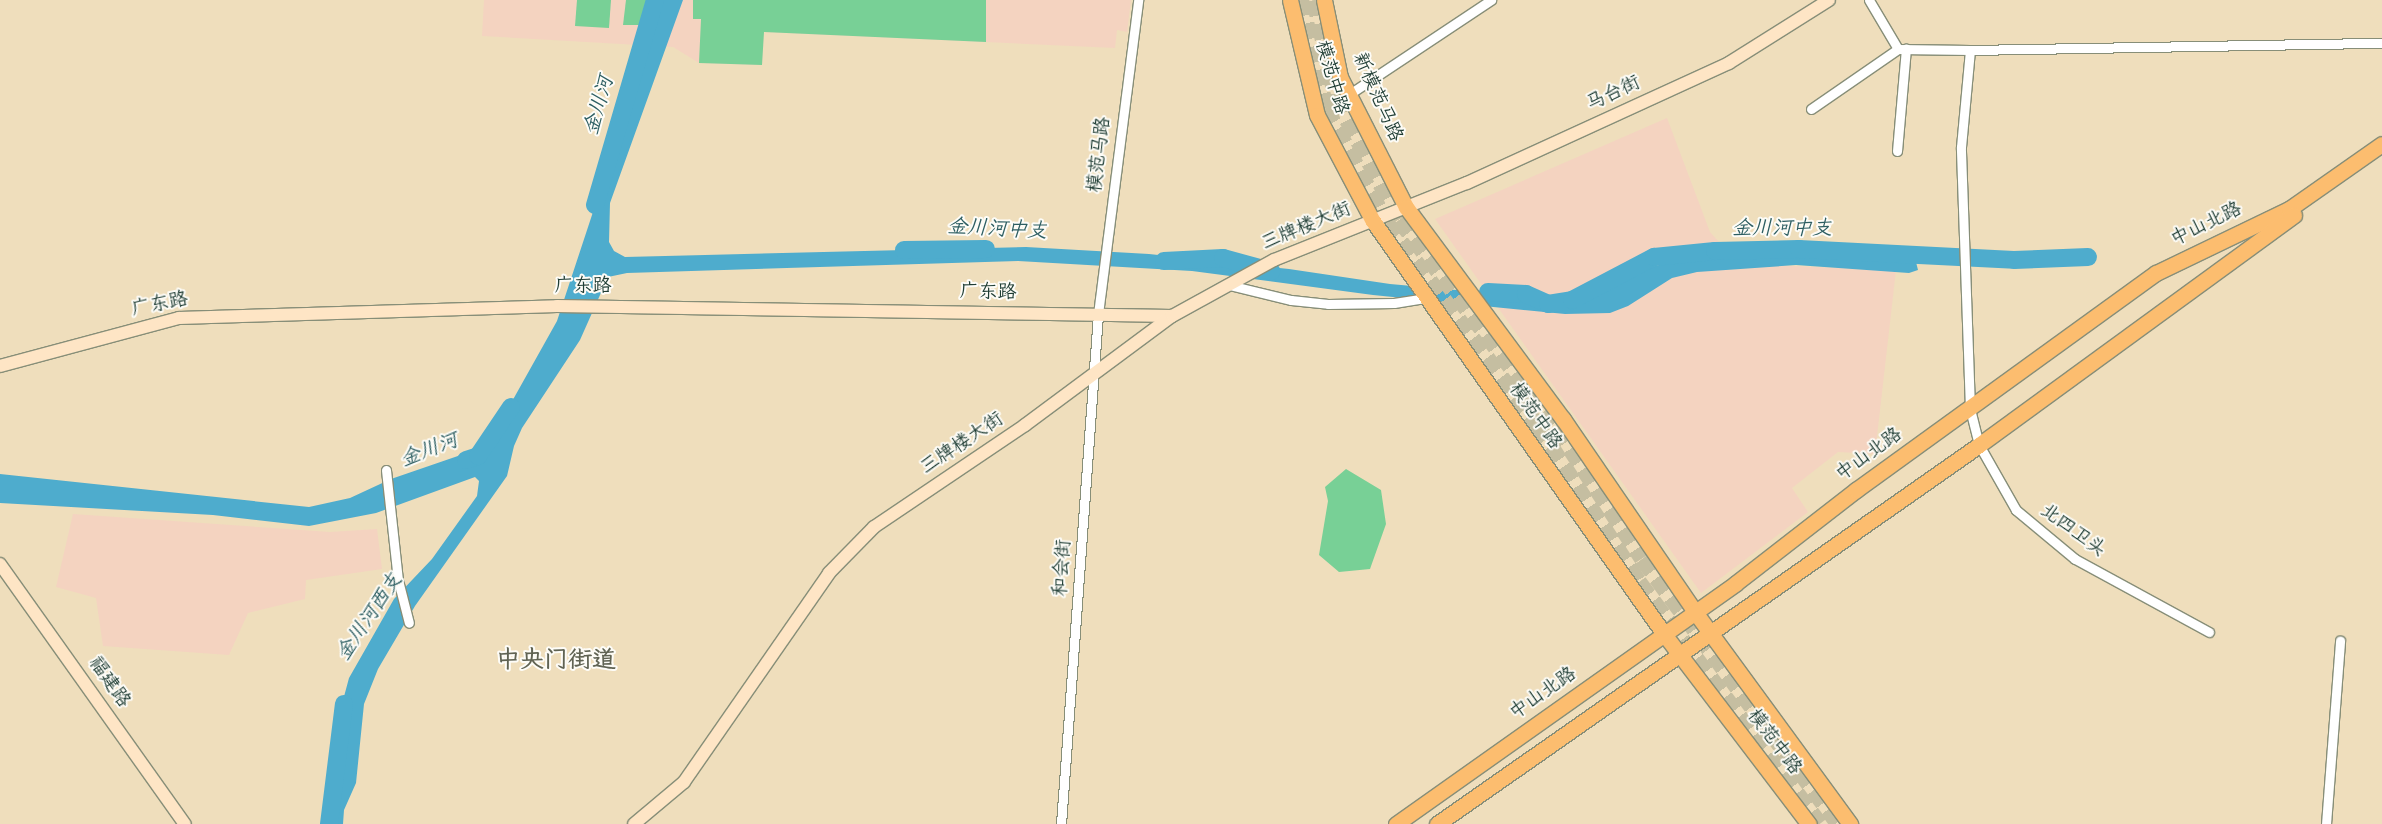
<!DOCTYPE html>
<html>
<head>
<meta charset="utf-8">
<style>
	body { margin:0 }
	#map { position:relative; width:2382px; height:824px; overflow:hidden; background:#efdebc; font-family:"Gochi Hand","LXGW WenKai TC",sans-serif }
	div>[style] { position:absolute }
	.built>* { inset:0; background:#f4d3c0 }
	.green>* { inset:0; background:#78d096 }
	.water>* { inset:0; background:#4eaccd }
	.river>* { height:18px; margin:-9px; padding:0 9px; transform-origin:9px; border-radius:9px; background:#4eaccd }
	.highway-tunnel>* { height:16px; margin-top:-8px; transform-origin:0; background:repeating-linear-gradient(90deg,#c5bea1 0 16px,transparent 0 24px) }
	.roads { filter:drop-shadow(1px 0 #878e78) drop-shadow(-1px 0 #878e78) drop-shadow(0 1px #878e78) drop-shadow(0 -1px #878e78) }
	.street>* { height:9px; margin:-4.5px; padding:0 4.5px; transform-origin:4.5px; border-radius:4.5px; background:#fff }
	.secondary>* { height:12px; margin:-6px; padding:0 6px; transform-origin:6px; border-radius:6px; background:#fee5c5 }
	.primary>* { height:15px; margin:-7.5px; padding:0 7.5px; transform-origin:7.5px; border-radius:7.5px; background:#fcbd6f }
	span { translate:-50% -50%; white-space:nowrap; text-align:center; line-height:1.15; -webkit-text-stroke:4px #fdfcf7; paint-order:stroke }
	.street-label { font-size:19px; color:#1f3d34 }
	.water-label { font-size:20px; color:#2d5e62; font-style:italic }
	.district-label { font-size:24px; color:#606353; font-weight:700 }
</style>
</head>
<body>
<div id="map">
	<div class="built">
		<div style="clip-path:polygon(484px 0,1131px 0,1127px 32px,1117px 30px,1115px 48px,764px 32px,762px 65px,699px 63px,673px 47px,482px 36px)"></div>
		<div style="clip-path:polygon(1667px 118px,1710px 232px,1739px 264px,1896px 270px,1875px 454px,1838px 452px,1792px 488px,1808px 512px,1701px 593px,1435px 219px)"></div>
		<div style="clip-path:polygon(73px 514px,330px 532px,377px 529px,382px 569px,306px 580px,305px 599px,248px 613px,229px 655px,103px 646px,96px 598px,56px 587px)"></div>
	</div>
	<div class="green">
		<div style="clip-path:polygon(577px 0,611px 0,609px 28px,575px 26px)"></div>
		<div style="clip-path:polygon(626px 0,655px 0,646px 25px,623px 25px)"></div>
		<div style="clip-path:polygon(693px 0,986px 0,986px 42px,764px 32px,762px 65px,699px 63px,701px 19px,693px 19px)"></div>
		<div style="clip-path:polygon(1346px 469px,1381px 490px,1386px 524px,1370px 569px,1339px 572px,1319px 555px,1328px 501px,1325px 487px)"></div>
	</div>
	<div class="water">
		<div style="clip-path:polygon(663px 0,683px 0,610px 203px,609px 242px,614px 251px,625px 257px,1026px 247px,1149px 254px,1289px 269px,1390px 284px,1556px 299px,1591px 292px,1635px 271px,1671px 262px,1702px 260px,1783px 254px,1876px 257px,1916px 262px,1918px 270px,1909px 273px,1796px 265px,1697px 272px,1672px 278px,1628px 306px,1610px 313px,1565px 314px,1373px 295px,1192px 271px,1018px 261px,627px 273px,608px 277px,580px 340px,522px 428px,514px 446px,507px 476px,415px 606px,378px 669px,364px 704px,356px 783px,344px 810px,343px 824px,326px 824px,342px 704px,349px 678px,394px 599px,432px 559px,477px 496px,479px 481px,475px 477px,376px 513px,309px 526px,213px 515px,0 503px,0 474px,309px 507px,350px 498px,391px 479px,487px 446px,557px 321px)"></div>
	</div>
	<div class="river">
		<div style="left:595px;top:205px;width:214px;rotate:-73.7deg"></div>
		<div style="left:904px;top:250px;width:82px;rotate:-0.7deg"></div>
		<div style="left:1164px;top:261px;width:59px;rotate:-2.9deg"></div>
		<div style="left:1223px;top:258px;width:50px;rotate:15.2deg"></div>
		<div style="left:1488px;top:292px;width:38px;rotate:3deg"></div>
		<div style="left:1526px;top:294px;width:24px;rotate:24deg"></div>
		<div style="left:1548px;top:304px;width:24px;rotate:-9deg"></div>
		<div style="left:1572px;top:300px;width:93px;rotate:-27.7deg"></div>
		<div style="left:1654px;top:257px;width:61px;rotate:-5.6deg"></div>
		<div style="left:1715px;top:251px;width:84px;rotate:-1.4deg"></div>
		<div style="left:1799px;top:249px;width:215px;rotate:2.9deg"></div>
		<div style="left:2014px;top:260px;width:74px;rotate:-2.3deg"></div>
		<div style="left:466px;top:460px;width:13px;rotate:-18deg"></div>
		<div style="left:478px;top:456px;width:59px;rotate:-56deg"></div>
		<div style="left:329px;top:824px;width:121px;rotate:-82.9deg"></div>
	</div>
	<div class="highway-tunnel">
		<div style="left:1301px;top:0;width:111px;rotate:77deg"></div>
		<div style="left:1326px;top:108px;width:130px;rotate:62.1deg"></div>
		<div style="left:1387px;top:223px;width:253px;rotate:53.4deg"></div>
		<div style="left:1538px;top:426px;width:186px;rotate:57.1deg"></div>
		<div style="left:1639px;top:582px;width:302px;rotate:53.2deg"></div>
		<div style="left:1314px;top:0;width:101px;rotate:77.5deg"></div>
		<div style="left:1336px;top:99px;width:136px;rotate:62.5deg"></div>
		<div style="left:1399px;top:220px;width:262px;rotate:52.9deg"></div>
		<div style="left:1557px;top:429px;width:155px;rotate:56.8deg"></div>
		<div style="left:1642px;top:559px;width:330px;rotate:53.5deg"></div>
	</div>
	<div class="roads">
		<div class="street">
			<div style="left:1869px;top:0;width:57px;rotate:59.4deg"></div>
			<div style="left:1898px;top:49px;width:72px;rotate:0.8deg"></div>
			<div style="left:1348px;top:95px;width:172px;rotate:-33.6deg"></div>
			<div style="left:1811px;top:109px;width:106px;rotate:-34.6deg"></div>
			<div style="left:1897px;top:151px;width:103px;rotate:-85deg"></div>
			<div style="left:1229px;top:285px;width:64px;rotate:13.6deg"></div>
			<div style="left:1291px;top:300px;width:37px;rotate:6deg"></div>
			<div style="left:1328px;top:304px;width:66px;rotate:-0.9deg"></div>
			<div style="left:1394px;top:303px;width:31px;rotate:-9deg"></div>
			<div style="left:386px;top:470px;width:111px;rotate:83.8deg"></div>
			<div style="left:398px;top:580px;width:44px;rotate:75.7deg"></div>
			<div style="left:2209px;top:632px;width:153px;rotate:-151.4deg"></div>
			<div style="left:2075px;top:559px;width:77px;rotate:-140.3deg"></div>
			<div style="left:2016px;top:510px;width:75px;rotate:-119.6deg"></div>
			<div style="left:1979px;top:445px;width:37px;rotate:-104deg"></div>
			<div style="left:1970px;top:409px;width:262px;rotate:-92deg"></div>
			<div style="left:1961px;top:147px;width:97px;rotate:-84.7deg"></div>
			<div style="left:1970px;top:50px;width:412px;rotate:-1deg"></div>
			<div style="left:1061px;top:824px;width:511px;rotate:-85.85deg"></div>
			<div style="left:1098px;top:314px;width:317px;rotate:-82.7deg"></div>
			<div style="left:2326px;top:824px;width:184px;rotate:-85.6deg"></div>
		</div>
		<div class="secondary">
			<div style="left:0;top:366px;width:185px;rotate:-15deg"></div>
			<div style="left:179px;top:318px;width:378px;rotate:-1.8deg"></div>
			<div style="left:557px;top:306px;width:615px;rotate:0.93deg"></div>
			<div style="left:0;top:564px;width:319px;rotate:54.6deg"></div>
			<div style="left:634px;top:824px;width:65px;rotate:-40deg"></div>
			<div style="left:684px;top:782px;width:254px;rotate:-55.2deg"></div>
			<div style="left:829px;top:573px;width:64px;rotate:-45.6deg"></div>
			<div style="left:874px;top:527px;width:182px;rotate:-34deg"></div>
			<div style="left:1025px;top:425px;width:183px;rotate:-36.6deg"></div>
			<div style="left:1172px;top:316px;width:116px;rotate:-28.8deg"></div>
			<div style="left:1274px;top:260px;width:208px;rotate:-21.8deg"></div>
			<div style="left:1467px;top:183px;width:288px;rotate:-24.6deg"></div>
			<div style="left:1729px;top:63px;width:118px;rotate:-32.2deg"></div>
		</div>
		<div class="primary">
			<div style="left:1290px;top:0;width:118px;rotate:76.8deg"></div>
			<div style="left:1317px;top:115px;width:120px;rotate:62.2deg"></div>
			<div style="left:1373px;top:221px;width:505px;rotate:54.83deg"></div>
			<div style="left:1664px;top:634px;width:239px;rotate:52.7deg"></div>
			<div style="left:1324px;top:0;width:79px;rotate:78.3deg"></div>
			<div style="left:1340px;top:77px;width:146px;rotate:63.1deg"></div>
			<div style="left:1406px;top:207px;width:264px;rotate:53.5deg"></div>
			<div style="left:1563px;top:419px;width:234px;rotate:55.6deg"></div>
			<div style="left:1695px;top:612px;width:263px;rotate:53.8deg"></div>
			<div style="left:1396px;top:824px;width:417px;rotate:-35.3deg"></div>
			<div style="left:1736px;top:583px;width:152px;rotate:-37.8deg"></div>
			<div style="left:1856px;top:490px;width:370px;rotate:-35.9deg"></div>
			<div style="left:2156px;top:273px;width:148px;rotate:-25.7deg"></div>
			<div style="left:2289px;top:209px;width:113px;rotate:-35deg"></div>
			<div style="left:1437px;top:824px;width:661px;rotate:-34.96deg"></div>
			<div style="left:1979px;top:445px;width:390px;rotate:-36.1deg"></div>
		</div>
	</div>
	<div class="street-label">
		<span style="left:1330px;top:78px;rotate:74deg">模范中路</span>
		<span style="left:1614px;top:95px;rotate:-25deg">马台街</span>
		<span style="left:1376px;top:98px;rotate:66deg">新模范马路</span>
		<span style="left:1101px;top:155px;rotate:-83deg">模范马路</span>
		<span style="left:2207px;top:226px;rotate:-26deg">中山北路</span>
		<span style="left:1307px;top:228px;rotate:-23deg">三牌楼大街</span>
		<span style="left:583px;top:288px">广东路</span>
		<span style="left:988px;top:294px;rotate:1deg">广东路</span>
		<span style="left:160px;top:306px;rotate:-11deg">广东路</span>
		<span style="left:1534px;top:417px;rotate:55deg">模范中路</span>
		<span style="left:963px;top:445px;rotate:-34deg">三牌楼大街</span>
		<span style="left:1870px;top:456px;rotate:-36deg">中山北路</span>
		<span style="left:2072px;top:532px;rotate:36deg">北四卫头</span>
		<span style="left:1064px;top:568px;rotate:-86deg">和会街</span>
		<span style="left:108px;top:683px;rotate:55deg">福建路</span>
		<span style="left:1544px;top:695px;rotate:-35deg">中山北路</span>
		<span style="left:1773px;top:743px;rotate:53deg">模范中路</span>
	</div>
	<div class="water-label">
		<span style="left:601px;top:106px;rotate:-74deg">金川河</span>
		<span style="left:1782px;top:230px">金川河中支</span>
		<span style="left:997px;top:231px;rotate:3deg">金川河中支</span>
		<span style="left:430px;top:452px;rotate:-21deg">金川河</span>
		<span style="left:371px;top:618px;rotate:-56deg">金川河西支</span>
	</div>
	<div class="district-label">
		<span style="left:556px;top:663px">中央门街道</span>
	</div>
</div>
</body>
</html>
